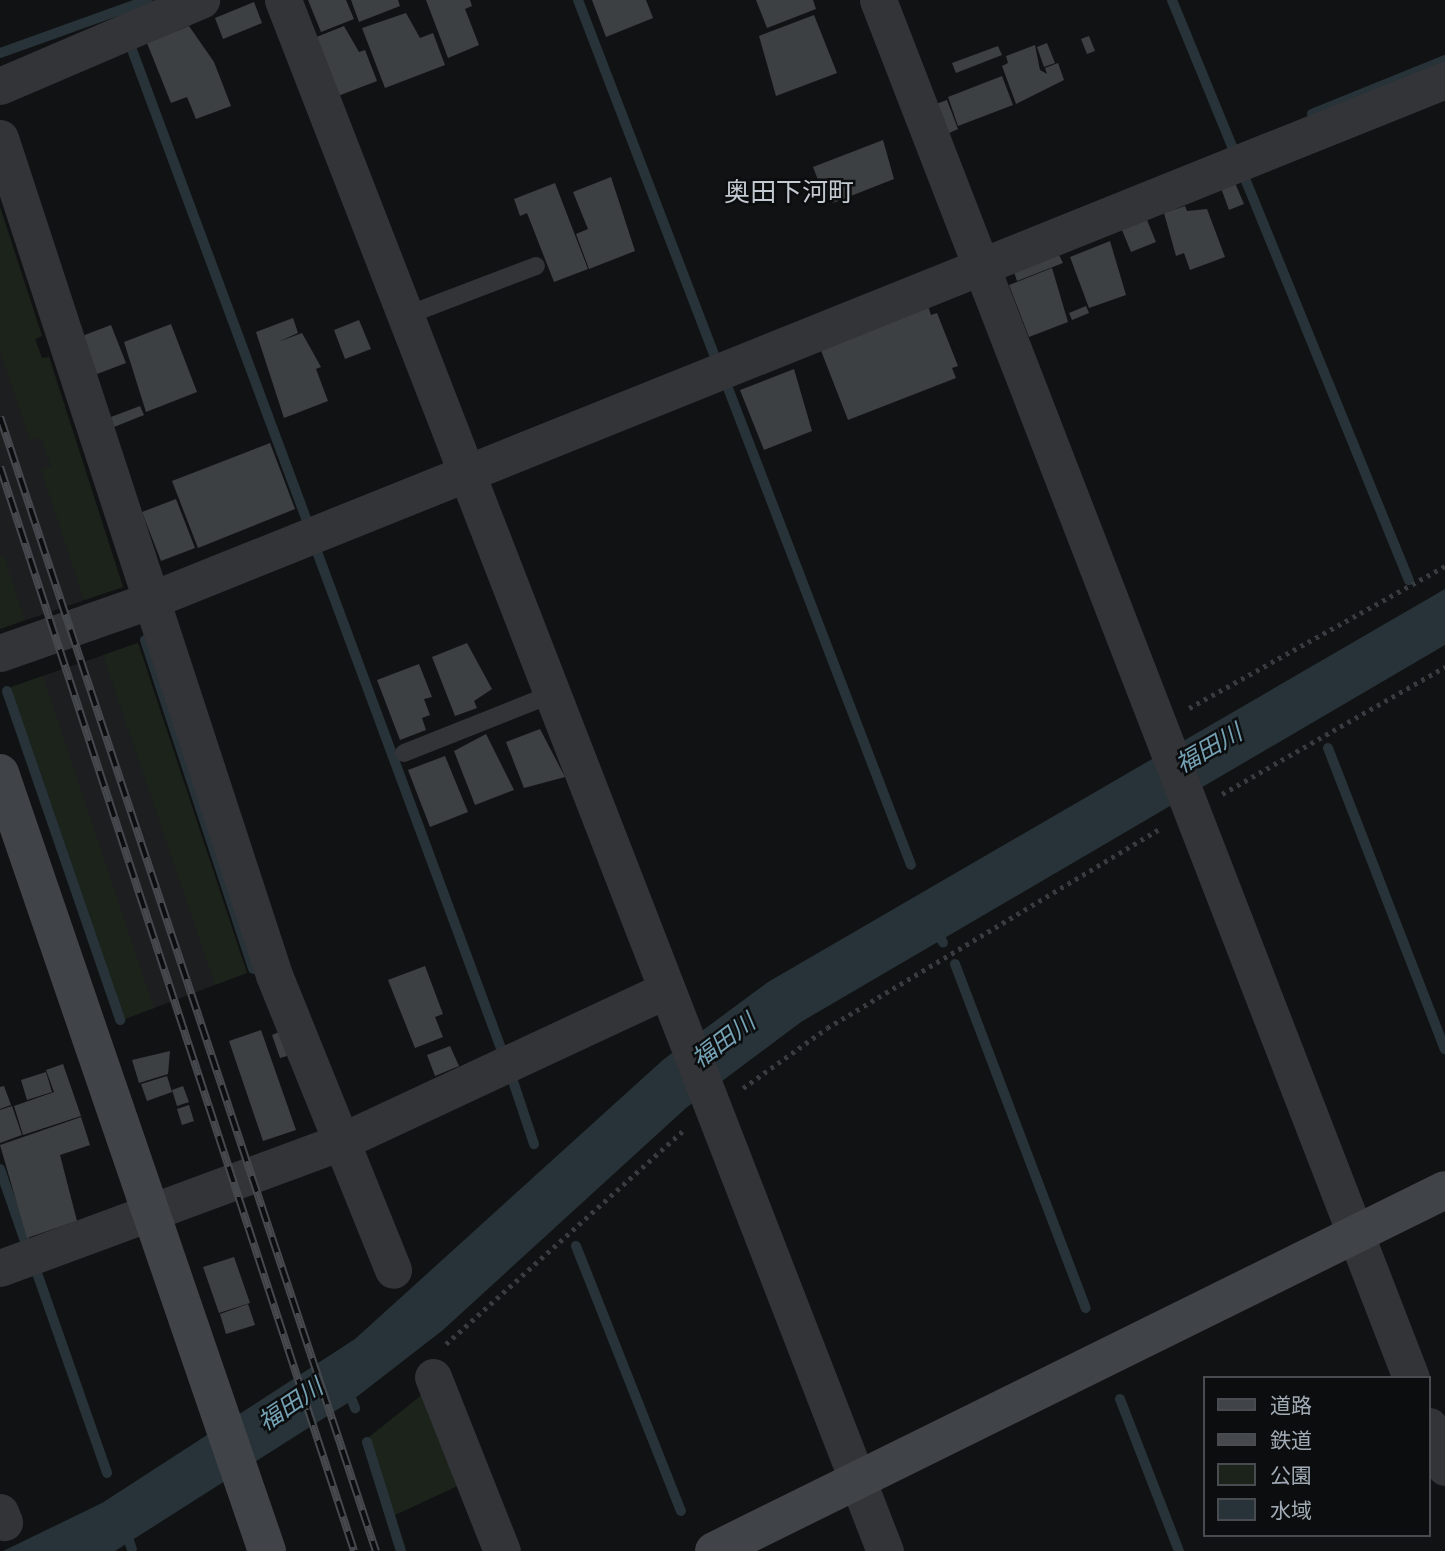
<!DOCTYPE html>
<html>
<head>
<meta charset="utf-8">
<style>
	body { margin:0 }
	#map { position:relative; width:1445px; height:1551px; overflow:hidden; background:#111213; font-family:Overpass,"Noto Sans JP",sans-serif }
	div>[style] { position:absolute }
	.built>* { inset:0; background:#1d1e20 }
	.green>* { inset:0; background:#1b231b }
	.water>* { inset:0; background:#273338 }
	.stream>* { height:10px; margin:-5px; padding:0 5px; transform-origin:5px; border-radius:5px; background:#273338 }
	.building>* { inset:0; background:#3d4043 }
	.path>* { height:4.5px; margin-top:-2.25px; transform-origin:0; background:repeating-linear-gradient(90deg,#383b3f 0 3.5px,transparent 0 8.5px) }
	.lane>* { height:18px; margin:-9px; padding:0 9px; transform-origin:9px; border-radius:9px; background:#323438 }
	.street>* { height:37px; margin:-18.5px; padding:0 18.5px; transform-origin:18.5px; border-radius:18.5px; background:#323438 }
	.secondary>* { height:38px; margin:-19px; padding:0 19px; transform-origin:19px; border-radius:19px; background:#404348 }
	.rail>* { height:8px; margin-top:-4px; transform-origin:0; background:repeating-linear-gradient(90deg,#0c0d0e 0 16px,#45484d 0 32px); box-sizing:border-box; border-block:2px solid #45484d }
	span { translate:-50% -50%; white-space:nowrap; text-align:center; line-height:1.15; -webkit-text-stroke:5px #0c0d0e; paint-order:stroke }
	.water-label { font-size:24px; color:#74a2b4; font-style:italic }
	.quarter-label { font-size:26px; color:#c3c9d1 }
	.legend { position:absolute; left:1203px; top:1376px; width:228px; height:161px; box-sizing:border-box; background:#0c0d0e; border:2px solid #484c51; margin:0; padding:9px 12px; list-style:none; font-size:21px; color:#a1abb5 }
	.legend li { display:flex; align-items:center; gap:14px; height:35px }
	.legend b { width:35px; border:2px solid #484c51 }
</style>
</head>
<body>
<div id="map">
	<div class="built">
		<div style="clip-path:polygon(0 207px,42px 336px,35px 339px,42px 358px,49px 357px,123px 587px,0 629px)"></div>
		<div style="clip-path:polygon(138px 643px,247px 973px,125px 1019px,11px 687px)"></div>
	</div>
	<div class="green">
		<div style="clip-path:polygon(0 207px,42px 336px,35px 339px,42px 358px,49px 357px,123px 587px,84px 600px,41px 470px,51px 466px,41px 437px,30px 440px,0 351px)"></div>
		<div style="clip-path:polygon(4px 556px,25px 620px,0 629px,0 557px)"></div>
		<div style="clip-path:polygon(138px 643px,247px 973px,215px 985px,103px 655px)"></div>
		<div style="clip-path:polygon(43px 676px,154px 1008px,125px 1019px,11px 687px)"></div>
		<div style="clip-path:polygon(424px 1393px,462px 1484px,393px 1516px,369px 1437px)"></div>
	</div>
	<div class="water">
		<div style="clip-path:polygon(1445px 589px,1445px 645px,801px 1022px,686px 1108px,443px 1330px,354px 1399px,115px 1551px,3px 1551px,102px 1503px,355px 1339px,664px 1059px,768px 982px)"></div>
	</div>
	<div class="stream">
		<div style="left:578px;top:0;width:381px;rotate:69deg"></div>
		<div style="left:1172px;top:0;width:161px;rotate:67.7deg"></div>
		<div style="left:131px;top:47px;width:506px;rotate:69.63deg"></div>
		<div style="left:0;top:53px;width:157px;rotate:-19.7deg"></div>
		<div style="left:1312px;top:114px;width:144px;rotate:-22.1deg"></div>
		<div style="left:1246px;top:181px;width:431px;rotate:67.8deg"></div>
		<div style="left:726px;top:383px;width:516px;rotate:69deg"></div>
		<div style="left:316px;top:549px;width:535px;rotate:69.67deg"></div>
		<div style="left:145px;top:640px;width:346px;rotate:71.8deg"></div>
		<div style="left:7px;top:691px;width:348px;rotate:71deg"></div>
		<div style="left:1328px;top:748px;width:323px;rotate:68.8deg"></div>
		<div style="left:933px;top:923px;width:22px;rotate:63deg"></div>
		<div style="left:955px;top:964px;width:368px;rotate:69.2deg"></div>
		<div style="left:511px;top:1075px;width:73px;rotate:71.6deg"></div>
		<div style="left:0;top:1169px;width:76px;rotate:70.9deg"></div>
		<div style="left:576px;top:1246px;width:285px;rotate:68.4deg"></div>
		<div style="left:36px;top:1270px;width:215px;rotate:70.7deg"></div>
		<div style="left:347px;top:1388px;width:22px;rotate:68deg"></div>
		<div style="left:1120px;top:1399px;width:163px;rotate:68.8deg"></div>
		<div style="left:367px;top:1442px;width:114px;rotate:72.7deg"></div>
		<div style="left:126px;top:1532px;width:18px;rotate:71deg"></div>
	</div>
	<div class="building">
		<div style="clip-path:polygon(308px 0,346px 0,354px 19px,321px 32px)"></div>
		<div style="clip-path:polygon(351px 0,398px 0,400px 6px,359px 22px)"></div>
		<div style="clip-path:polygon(426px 0,470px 0,472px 6px,465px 9px,479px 45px,448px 58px)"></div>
		<div style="clip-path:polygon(592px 0,646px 0,653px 18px,606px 37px)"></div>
		<div style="clip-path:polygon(756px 0,813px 0,816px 9px,767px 28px)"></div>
		<div style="clip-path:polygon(254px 2px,262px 23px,223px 39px,215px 18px)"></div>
		<div style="clip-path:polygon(406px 13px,420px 38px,433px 33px,445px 65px,385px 88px,362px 28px)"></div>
		<div style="clip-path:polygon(814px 15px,837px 73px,776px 96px,759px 36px)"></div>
		<div style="clip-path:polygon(189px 26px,214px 62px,231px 106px,196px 119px,187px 97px,171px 103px,147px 43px)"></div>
		<div style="clip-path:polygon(344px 26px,359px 52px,365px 50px,377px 81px,338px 96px,314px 38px)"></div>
		<div style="clip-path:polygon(1089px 36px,1095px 51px,1087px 54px,1081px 39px)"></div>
		<div style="clip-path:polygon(1047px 43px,1055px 63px,1044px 67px,1037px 47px)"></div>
		<div style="clip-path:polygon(1035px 45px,1040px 70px,1047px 74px,1045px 68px,1058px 63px,1064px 80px,1016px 104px,1002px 66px,1008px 63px,1006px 56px)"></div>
		<div style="clip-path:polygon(998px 46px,1002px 55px,956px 73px,952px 63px)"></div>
		<div style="clip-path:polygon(1002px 76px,1013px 105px,958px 126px,948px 97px)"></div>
		<div style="clip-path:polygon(947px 100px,958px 129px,947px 134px,936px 104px)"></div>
		<div style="clip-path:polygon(883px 140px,894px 179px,833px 203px,825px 198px,813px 167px)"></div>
		<div style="clip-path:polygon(611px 177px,635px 251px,589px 269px,576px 234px,588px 229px,573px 192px)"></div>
		<div style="clip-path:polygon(555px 183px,588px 269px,554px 282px,527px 213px,520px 216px,514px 199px)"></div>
		<div style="clip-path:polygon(1235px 183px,1244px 204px,1229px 210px,1221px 188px)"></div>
		<div style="clip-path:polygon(1185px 206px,1187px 211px,1207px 209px,1225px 257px,1190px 270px,1184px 253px,1176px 256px,1164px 213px)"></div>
		<div style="clip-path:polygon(1147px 220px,1156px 242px,1131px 252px,1122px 230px)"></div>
		<div style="clip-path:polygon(1110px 241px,1126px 295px,1089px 308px,1070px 257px)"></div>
		<div style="clip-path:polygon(1059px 255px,1063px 263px,1017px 281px,1014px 272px)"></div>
		<div style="clip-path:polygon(1052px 268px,1068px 322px,1029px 337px,1009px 285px)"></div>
		<div style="clip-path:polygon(928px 306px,931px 315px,937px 313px,958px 366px,952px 368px,956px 378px,848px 420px,820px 348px)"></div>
		<div style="clip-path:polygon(1086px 306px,1089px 313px,1072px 320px,1069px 313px)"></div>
		<div style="clip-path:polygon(293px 318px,298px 333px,278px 342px,302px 333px,321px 367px,316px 369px,328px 401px,284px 418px,256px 332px)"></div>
		<div style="clip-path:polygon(359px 320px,371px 349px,345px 359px,334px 330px)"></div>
		<div style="clip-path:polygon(171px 324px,197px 392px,146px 412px,124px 342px)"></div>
		<div style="clip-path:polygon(111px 325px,126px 363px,97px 374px,82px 336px)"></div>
		<div style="clip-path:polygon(794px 369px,812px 431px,764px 450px,740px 390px)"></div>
		<div style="clip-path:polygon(140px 406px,144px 415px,114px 427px,111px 417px)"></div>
		<div style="clip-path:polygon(270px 443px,295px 509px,198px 548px,172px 481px)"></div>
		<div style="clip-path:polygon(176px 499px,195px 548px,161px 561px,142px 512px)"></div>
		<div style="clip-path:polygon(467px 643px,492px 689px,474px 701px,477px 708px,455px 716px,432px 657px)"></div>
		<div style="clip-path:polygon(419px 664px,432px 697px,424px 699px,430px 715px,422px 718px,426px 730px,400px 740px,377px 680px)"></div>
		<div style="clip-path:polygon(540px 729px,565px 777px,524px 788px,506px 742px)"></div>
		<div style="clip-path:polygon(486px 734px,514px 790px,475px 805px,454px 751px)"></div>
		<div style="clip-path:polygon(445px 756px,468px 812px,430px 827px,408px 770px)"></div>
		<div style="clip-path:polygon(425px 966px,443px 1014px,435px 1017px,443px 1037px,415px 1048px,388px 980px)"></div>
		<div style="clip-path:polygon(261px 1030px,296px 1130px,263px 1141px,229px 1041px)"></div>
		<div style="clip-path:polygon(279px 1032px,287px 1056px,280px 1058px,272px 1035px)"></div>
		<div style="clip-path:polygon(450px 1046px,459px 1066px,435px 1076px,427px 1055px)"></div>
		<div style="clip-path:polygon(170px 1051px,168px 1074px,139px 1083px,132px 1060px)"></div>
		<div style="clip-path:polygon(63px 1064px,81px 1116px,23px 1135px,14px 1106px,54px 1092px,46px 1070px)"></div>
		<div style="clip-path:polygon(46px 1072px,52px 1092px,27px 1100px,21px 1080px)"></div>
		<div style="clip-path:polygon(167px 1076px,172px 1092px,147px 1101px,141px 1084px)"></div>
		<div style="clip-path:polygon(4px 1086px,11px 1105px,0 1109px,0 1087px)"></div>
		<div style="clip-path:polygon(183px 1086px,189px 1102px,177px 1106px,172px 1090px)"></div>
		<div style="clip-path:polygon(189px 1105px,194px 1121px,182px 1125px,177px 1109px)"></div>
		<div style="clip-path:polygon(12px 1106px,22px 1135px,0 1143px,0 1110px)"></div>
		<div style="clip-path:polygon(81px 1117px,90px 1145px,60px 1155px,77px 1221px,27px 1238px,0 1145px)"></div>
		<div style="clip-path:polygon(234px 1257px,250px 1303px,219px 1313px,203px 1267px)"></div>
		<div style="clip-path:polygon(248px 1304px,255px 1325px,226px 1334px,220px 1314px)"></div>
	</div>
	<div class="path">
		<div style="left:1189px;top:708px;width:293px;rotate:-29deg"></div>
		<div style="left:1222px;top:794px;width:257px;rotate:-29.7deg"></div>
		<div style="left:743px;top:1088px;width:103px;rotate:-35.5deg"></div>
		<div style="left:827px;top:1028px;width:388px;rotate:-30.9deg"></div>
		<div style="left:446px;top:1344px;width:320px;rotate:-42deg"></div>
	</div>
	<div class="lane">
		<div style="left:405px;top:316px;width:140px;rotate:-20.9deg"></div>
		<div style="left:404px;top:753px;width:157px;rotate:-21.7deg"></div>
	</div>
	<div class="street">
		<div style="left:283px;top:0;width:1664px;rotate:68.79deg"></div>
		<div style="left:878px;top:0;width:1477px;rotate:68.85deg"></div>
		<div style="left:0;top:86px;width:219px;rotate:-23.2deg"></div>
		<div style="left:0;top:138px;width:881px;rotate:71.87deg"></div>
		<div style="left:274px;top:975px;width:318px;rotate:68deg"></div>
		<div style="left:0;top:653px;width:160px;rotate:-19.3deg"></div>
		<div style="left:151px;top:600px;width:1395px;rotate:-21.89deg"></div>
		<div style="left:0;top:1268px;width:363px;rotate:-20.3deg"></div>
		<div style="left:340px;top:1142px;width:357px;rotate:-25deg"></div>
		<div style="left:433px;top:1377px;width:187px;rotate:68.4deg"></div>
		<div style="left:1429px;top:1426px;width:44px;rotate:68.7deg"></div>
		<div style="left:0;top:1512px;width:11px;rotate:68deg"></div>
	</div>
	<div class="secondary">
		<div style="left:0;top:773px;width:823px;rotate:71.06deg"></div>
		<div style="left:714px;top:1551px;width:815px;rotate:-26.28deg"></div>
	</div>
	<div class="rail">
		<div style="left:0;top:417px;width:1195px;rotate:71.66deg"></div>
		<div style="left:0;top:467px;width:1140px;rotate:71.91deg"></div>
	</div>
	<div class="water-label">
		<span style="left:1210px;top:751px;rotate:-30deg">福田川</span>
		<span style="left:725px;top:1043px;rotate:-37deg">福田川</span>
		<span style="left:292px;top:1407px;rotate:-34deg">福田川</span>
	</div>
	<div class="quarter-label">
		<span style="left:789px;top:195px">奥田下河町</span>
	</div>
	<ul class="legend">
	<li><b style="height:9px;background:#404348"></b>道路</li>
	<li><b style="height:9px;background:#45484d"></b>鉄道</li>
	<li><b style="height:19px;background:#1b231b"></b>公園</li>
	<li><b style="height:19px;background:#273338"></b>水域</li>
	</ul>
</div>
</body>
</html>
